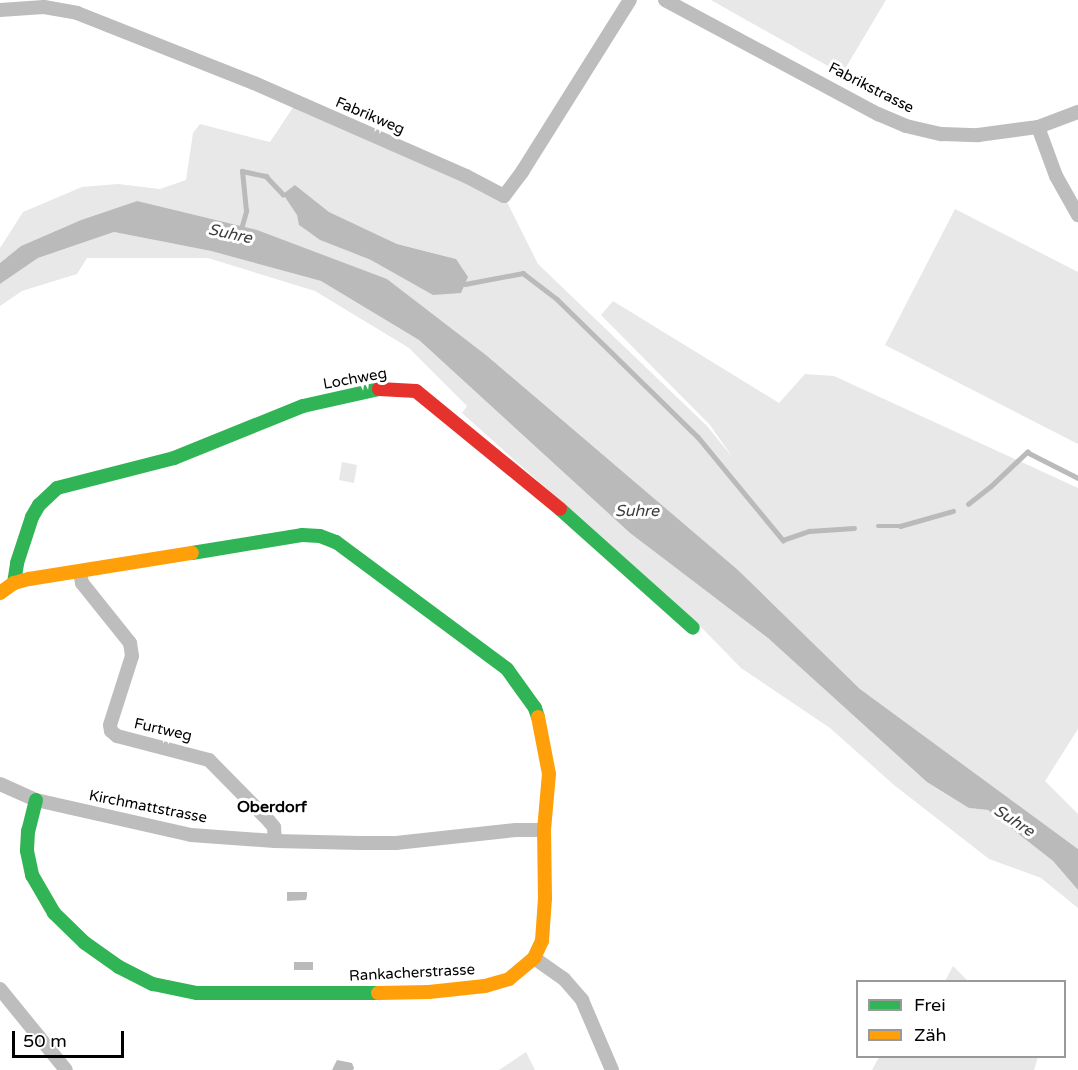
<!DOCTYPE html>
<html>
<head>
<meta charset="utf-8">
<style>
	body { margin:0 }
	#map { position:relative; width:1078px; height:1070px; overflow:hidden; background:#fff; font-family:"Varela Round",sans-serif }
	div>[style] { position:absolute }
	.green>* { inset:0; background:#e8e8e8 }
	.water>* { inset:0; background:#bababa }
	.stream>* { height:4.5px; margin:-2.25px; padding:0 2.25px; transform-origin:2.25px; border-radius:2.25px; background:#bababa }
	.street>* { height:14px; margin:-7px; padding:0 7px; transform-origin:7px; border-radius:7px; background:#bdbdbd }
	.fast>* { height:14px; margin:-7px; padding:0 7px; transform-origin:7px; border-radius:7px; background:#30b455 }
	.slow>* { height:14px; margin:-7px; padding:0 7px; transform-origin:7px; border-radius:7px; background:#ff9f0a }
	.jam>* { height:14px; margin:-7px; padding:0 7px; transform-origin:7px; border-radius:7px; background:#e5322d }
	span { translate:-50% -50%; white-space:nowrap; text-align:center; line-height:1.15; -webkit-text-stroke:6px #fff; paint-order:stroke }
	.street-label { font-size:15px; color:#000 }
	.water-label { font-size:16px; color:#3d3d3d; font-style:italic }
	.neighbourhood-label { font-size:16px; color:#000; font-weight:700 }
	.legend { position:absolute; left:856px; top:980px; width:210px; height:78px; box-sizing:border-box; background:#fff; border:2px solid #999; margin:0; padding:8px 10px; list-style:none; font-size:18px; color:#000 }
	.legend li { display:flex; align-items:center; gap:12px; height:30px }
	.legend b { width:30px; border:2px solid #999 }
	.scale { position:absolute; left:12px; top:1031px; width:112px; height:27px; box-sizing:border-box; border:3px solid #000; border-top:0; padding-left:8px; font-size:18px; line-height:21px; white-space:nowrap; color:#000; -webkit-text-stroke:4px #fff; paint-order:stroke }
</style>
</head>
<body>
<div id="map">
	<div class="green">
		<div style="clip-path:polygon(711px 0,886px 0,842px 74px)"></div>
		<div style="clip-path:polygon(evenodd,296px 103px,504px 196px,538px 264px,707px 426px,733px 458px,710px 425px,601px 315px,613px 301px,779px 403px,805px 374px,834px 376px,1078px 488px,1078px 729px,1045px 781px,1078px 814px,1078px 849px,860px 689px,738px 570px,486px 355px,387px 279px,137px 201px,81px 220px,21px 246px,0 263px,0 248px,23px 212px,82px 187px,118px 184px,160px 189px,186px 180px,193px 133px,200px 124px,270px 142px,296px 103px,295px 185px,329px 212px,397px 244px,456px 259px,371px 260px,320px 240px,299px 225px,295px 185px)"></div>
		<div style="clip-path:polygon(955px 209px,1078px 272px,1078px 444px,885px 345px)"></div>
		<div style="clip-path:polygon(114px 232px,211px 251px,321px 281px,419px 340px,630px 533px,768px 638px,969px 808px,988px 810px,1053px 861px,1078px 890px,1078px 908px,1041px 878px,989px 859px,894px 785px,830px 728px,741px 668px,699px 625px,462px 413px,467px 406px,409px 348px,315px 291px,208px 258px,87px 258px,77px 274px,22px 291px,0 306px,0 284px,38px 258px)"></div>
		<div style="clip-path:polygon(342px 462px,357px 465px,354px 483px,339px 480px)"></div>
		<div style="clip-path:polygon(953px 966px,968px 981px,945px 981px)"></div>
		<div style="clip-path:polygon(526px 1052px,535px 1070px,499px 1070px)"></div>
		<div style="clip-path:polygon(879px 1057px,879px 1056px,1038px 1057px,1034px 1070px,872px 1070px)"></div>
	</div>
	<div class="water">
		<div style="clip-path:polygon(295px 185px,329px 212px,397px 244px,456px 259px,468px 277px,461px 293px,433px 295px,371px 260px,320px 240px,299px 225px,297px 215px,283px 194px)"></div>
		<div style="clip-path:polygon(137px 201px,257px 230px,387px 279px,486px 355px,738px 570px,860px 689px,1078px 849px,1078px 890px,1053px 861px,988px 810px,969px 808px,927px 782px,768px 638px,630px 533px,419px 340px,321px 281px,211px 251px,114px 232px,38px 258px,0 284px,0 263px,21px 246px,81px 220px)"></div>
		<div style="clip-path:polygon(287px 892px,307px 892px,307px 896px,306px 900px,287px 901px)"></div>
		<div style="clip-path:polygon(294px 962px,313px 962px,313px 970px,294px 970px)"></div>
		<div style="clip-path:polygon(337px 1060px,352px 1063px,354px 1068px,353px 1070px,332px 1070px)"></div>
	</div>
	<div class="stream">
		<div style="left:241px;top:229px;width:19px;rotate:-74deg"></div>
		<div style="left:246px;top:211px;width:40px;rotate:-95.7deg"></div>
		<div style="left:242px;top:171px;width:25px;rotate:12deg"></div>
		<div style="left:266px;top:176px;width:25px;rotate:47deg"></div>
		<div style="left:465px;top:284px;width:59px;rotate:-10.7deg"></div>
		<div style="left:523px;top:273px;width:43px;rotate:37.4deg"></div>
		<div style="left:557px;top:299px;width:197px;rotate:44.4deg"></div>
		<div style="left:698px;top:437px;width:134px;rotate:50.5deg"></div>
		<div style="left:783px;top:540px;width:28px;rotate:-19deg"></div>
		<div style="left:809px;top:531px;width:45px;rotate:-3.8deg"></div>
		<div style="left:968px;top:504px;width:29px;rotate:-38deg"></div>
		<div style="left:991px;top:486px;width:50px;rotate:-43.4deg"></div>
		<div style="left:1027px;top:452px;width:57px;rotate:27deg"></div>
		<div style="left:878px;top:526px;width:22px"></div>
		<div style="left:900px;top:526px;width:55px;rotate:-15.8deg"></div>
	</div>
	<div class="street">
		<div style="left:665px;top:0;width:242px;rotate:28.2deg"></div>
		<div style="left:878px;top:114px;width:30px;rotate:23deg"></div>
		<div style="left:906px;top:126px;width:37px;rotate:13deg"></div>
		<div style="left:942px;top:134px;width:36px;rotate:2deg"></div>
		<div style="left:978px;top:135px;width:61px;rotate:-7.6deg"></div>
		<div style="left:1038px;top:127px;width:43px;rotate:-20.6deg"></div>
		<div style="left:0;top:10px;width:44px;rotate:-3.9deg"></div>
		<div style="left:44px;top:7px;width:34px;rotate:10deg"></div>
		<div style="left:77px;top:13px;width:190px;rotate:21.6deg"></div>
		<div style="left:254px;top:83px;width:232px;rotate:23.7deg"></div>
		<div style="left:466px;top:176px;width:43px;rotate:27.8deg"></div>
		<div style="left:504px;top:196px;width:30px;rotate:-53deg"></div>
		<div style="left:522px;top:172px;width:203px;rotate:-57.9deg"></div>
		<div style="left:1038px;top:127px;width:52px;rotate:69.8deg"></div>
		<div style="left:1056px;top:176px;width:45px;rotate:60.6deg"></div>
		<div style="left:80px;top:572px;width:11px;rotate:80deg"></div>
		<div style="left:82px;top:583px;width:77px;rotate:51.3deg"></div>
		<div style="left:130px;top:643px;width:13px;rotate:81deg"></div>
		<div style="left:132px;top:656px;width:72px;rotate:107.7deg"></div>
		<div style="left:110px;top:725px;width:6px;rotate:81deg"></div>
		<div style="left:111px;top:731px;width:8px;rotate:40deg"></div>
		<div style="left:117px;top:736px;width:95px;rotate:14.6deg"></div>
		<div style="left:209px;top:760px;width:86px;rotate:45.5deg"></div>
		<div style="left:269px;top:821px;width:8px;rotate:50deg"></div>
		<div style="left:274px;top:827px;width:14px;rotate:86deg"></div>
		<div style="left:0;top:784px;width:39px;rotate:24deg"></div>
		<div style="left:36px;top:800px;width:159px;rotate:12.7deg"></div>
		<div style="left:191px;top:835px;width:84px;rotate:4.1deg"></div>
		<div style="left:275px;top:841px;width:85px;rotate:1.3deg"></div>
		<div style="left:360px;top:843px;width:36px"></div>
		<div style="left:396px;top:843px;width:121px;rotate:-6.2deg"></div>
		<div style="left:516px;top:830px;width:28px"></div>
		<div style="left:534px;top:958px;width:37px;rotate:35deg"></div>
		<div style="left:564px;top:979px;width:28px;rotate:49deg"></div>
		<div style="left:582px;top:1000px;width:76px;rotate:66.8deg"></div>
		<div style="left:0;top:989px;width:104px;rotate:50.8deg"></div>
	</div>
	<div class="fast">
		<div style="left:560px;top:509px;width:178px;rotate:41.8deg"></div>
		<div style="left:192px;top:553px;width:111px;rotate:-9.3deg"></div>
		<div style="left:302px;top:535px;width:18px;rotate:3deg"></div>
		<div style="left:320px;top:536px;width:17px;rotate:21deg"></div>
		<div style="left:336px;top:542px;width:213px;rotate:36.6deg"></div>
		<div style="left:507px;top:669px;width:48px;rotate:54.3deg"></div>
		<div style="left:535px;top:708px;width:9px;rotate:72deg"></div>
		<div style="left:14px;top:583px;width:20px;rotate:-81deg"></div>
		<div style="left:17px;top:563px;width:48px;rotate:-71.9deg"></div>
		<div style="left:32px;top:517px;width:14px;rotate:-60deg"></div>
		<div style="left:39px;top:505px;width:25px;rotate:-43deg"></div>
		<div style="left:57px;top:488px;width:121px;rotate:-14.4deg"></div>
		<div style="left:174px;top:458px;width:139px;rotate:-22deg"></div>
		<div style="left:303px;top:406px;width:78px;rotate:-12.6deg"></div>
		<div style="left:36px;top:800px;width:32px;rotate:104deg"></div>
		<div style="left:28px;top:831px;width:20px;rotate:93deg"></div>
		<div style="left:27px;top:851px;width:25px;rotate:78deg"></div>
		<div style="left:32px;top:875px;width:44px;rotate:59.9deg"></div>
		<div style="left:54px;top:913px;width:43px;rotate:44.1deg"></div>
		<div style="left:85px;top:943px;width:42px;rotate:35.2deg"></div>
		<div style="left:119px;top:967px;width:38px;rotate:27deg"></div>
		<div style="left:153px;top:984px;width:45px;rotate:11.6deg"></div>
		<div style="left:197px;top:993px;width:181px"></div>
	</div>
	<div class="slow">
		<div style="left:0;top:593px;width:17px;rotate:-36deg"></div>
		<div style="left:14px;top:583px;width:16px;rotate:-15deg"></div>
		<div style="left:29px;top:579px;width:165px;rotate:-9.1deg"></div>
		<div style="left:378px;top:993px;width:51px;rotate:-1.1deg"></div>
		<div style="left:429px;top:992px;width:56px;rotate:-6.1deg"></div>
		<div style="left:485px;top:986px;width:25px;rotate:-16deg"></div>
		<div style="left:509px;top:979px;width:33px;rotate:-40deg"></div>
		<div style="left:534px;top:958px;width:19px;rotate:-65deg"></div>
		<div style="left:542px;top:941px;width:43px;rotate:-86deg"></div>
		<div style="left:545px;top:898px;width:68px;rotate:-90.8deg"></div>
		<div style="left:544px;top:830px;width:56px;rotate:-84.9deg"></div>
		<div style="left:549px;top:774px;width:58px;rotate:-100.9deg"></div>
	</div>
	<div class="jam">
		<div style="left:379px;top:389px;width:37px;rotate:3deg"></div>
		<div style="left:416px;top:391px;width:186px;rotate:39.3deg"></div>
	</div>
	<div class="street-label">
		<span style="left:871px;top:88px;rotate:27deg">Fabrikstrasse</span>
		<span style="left:370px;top:116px;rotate:23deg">Fabrikweg</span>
		<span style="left:355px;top:379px;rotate:-10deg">Lochweg</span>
		<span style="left:163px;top:730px;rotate:13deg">Furtweg</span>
		<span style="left:148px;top:807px;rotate:11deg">Kirchmattstrasse</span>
		<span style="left:412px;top:973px;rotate:-3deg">Rankacherstrasse</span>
	</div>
	<div class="water-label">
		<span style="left:230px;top:234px;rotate:12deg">Suhre</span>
		<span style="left:637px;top:511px">Suhre</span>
		<span style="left:1014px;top:821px;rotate:33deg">Suhre</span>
	</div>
	<div class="neighbourhood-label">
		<span style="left:272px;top:807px">Oberdorf</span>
	</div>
	<ul class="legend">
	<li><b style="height:8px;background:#30b455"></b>Frei</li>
	<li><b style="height:8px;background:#ff9f0a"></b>Zäh</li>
	</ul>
	<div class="scale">50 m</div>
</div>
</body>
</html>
